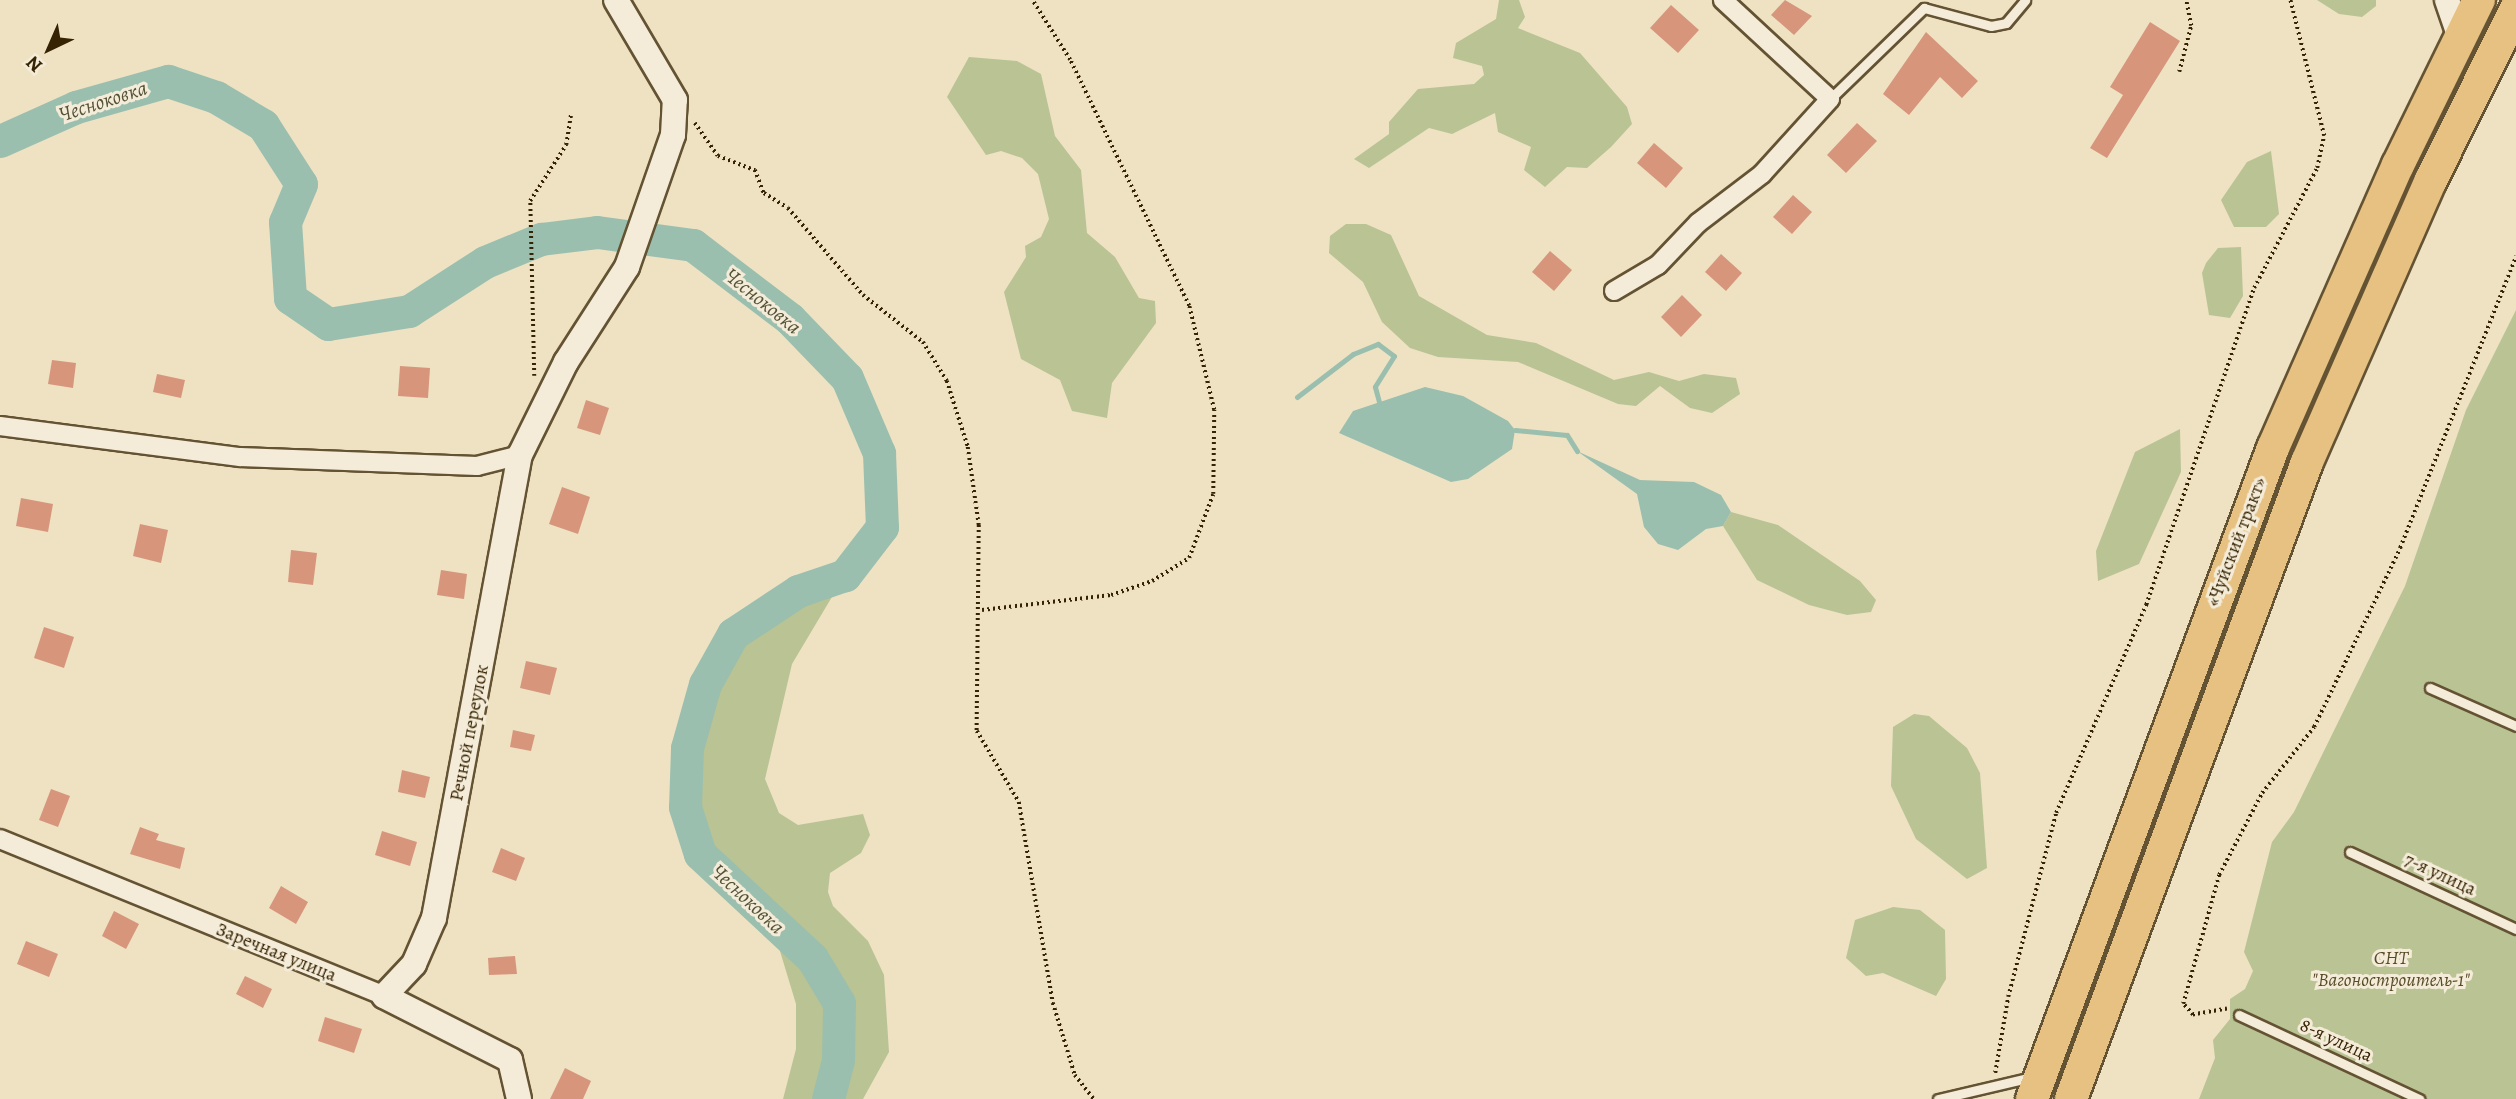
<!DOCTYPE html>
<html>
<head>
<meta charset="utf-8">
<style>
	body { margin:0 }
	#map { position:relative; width:2516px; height:1099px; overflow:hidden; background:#eee2c3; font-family:Alegreya,serif }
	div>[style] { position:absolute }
	.green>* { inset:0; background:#bac393 }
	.water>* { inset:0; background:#9bbfae }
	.stream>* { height:5px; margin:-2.5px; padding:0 2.5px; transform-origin:2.5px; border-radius:2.5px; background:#9bbfae }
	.river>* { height:33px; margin:-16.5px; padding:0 16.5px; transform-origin:16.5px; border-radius:16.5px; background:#9bbfae }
	.building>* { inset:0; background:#d7967c }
	.path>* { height:3.5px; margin-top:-1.75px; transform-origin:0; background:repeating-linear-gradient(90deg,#362303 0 2px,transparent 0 5.5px) }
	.roads { filter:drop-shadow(2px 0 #645333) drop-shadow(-2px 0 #645333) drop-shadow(0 2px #645333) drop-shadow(0 -2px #645333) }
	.lane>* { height:9px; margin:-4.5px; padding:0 4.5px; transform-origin:4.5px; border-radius:4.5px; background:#f4ecd8 }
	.street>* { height:18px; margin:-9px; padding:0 9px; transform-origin:9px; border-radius:9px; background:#f4ecd8 }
	.secondary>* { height:24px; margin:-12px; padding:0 12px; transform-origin:12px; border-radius:12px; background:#f4ecd8 }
	.highway>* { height:32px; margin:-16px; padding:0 16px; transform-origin:16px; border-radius:16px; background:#e7c182 }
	span { translate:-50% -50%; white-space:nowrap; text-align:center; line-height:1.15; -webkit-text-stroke:6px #f4ecd8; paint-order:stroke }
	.street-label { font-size:19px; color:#362303 }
	.park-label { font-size:19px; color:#574b27; font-style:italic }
	.water-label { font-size:21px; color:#545236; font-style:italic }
	.north { position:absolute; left:14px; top:14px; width:70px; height:70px; -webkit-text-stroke:5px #f4ecd8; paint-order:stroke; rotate:224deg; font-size:19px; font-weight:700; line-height:28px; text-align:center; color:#362303 }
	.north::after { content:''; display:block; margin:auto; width:24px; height:32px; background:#362303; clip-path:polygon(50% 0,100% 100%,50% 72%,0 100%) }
</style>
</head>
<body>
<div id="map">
	<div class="green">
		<div style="clip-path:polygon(1499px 0,1519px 0,1525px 17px,1518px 28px,1580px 53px,1627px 107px,1632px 124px,1611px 147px,1587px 168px,1567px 167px,1545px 187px,1524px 170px,1531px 147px,1498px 132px,1495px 113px,1452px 134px,1429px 128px,1369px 168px,1354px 159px,1389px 134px,1389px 122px,1418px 89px,1474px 84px,1484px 75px,1482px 66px,1453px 58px,1456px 43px,1496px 19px)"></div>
		<div style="clip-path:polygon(2317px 0,2376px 0,2376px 6px,2362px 17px,2339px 14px)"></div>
		<div style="clip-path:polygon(969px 57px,1017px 61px,1041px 74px,1055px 136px,1081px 170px,1087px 233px,1115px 257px,1139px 298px,1155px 301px,1156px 323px,1112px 383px,1107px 418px,1072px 411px,1060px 380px,1021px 359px,1004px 292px,1026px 257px,1025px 246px,1041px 237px,1049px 219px,1038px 174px,1022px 158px,1001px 151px,986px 155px,947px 97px)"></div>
		<div style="clip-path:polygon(2271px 151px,2279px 214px,2266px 227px,2234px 227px,2221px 200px,2247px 162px)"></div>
		<div style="clip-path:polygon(1346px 224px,1366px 224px,1391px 235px,1419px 296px,1487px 335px,1536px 343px,1614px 380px,1649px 372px,1679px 381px,1704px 374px,1736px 378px,1740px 394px,1712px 413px,1690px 408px,1660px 386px,1636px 406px,1618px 404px,1518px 362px,1438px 357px,1410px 348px,1382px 322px,1363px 282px,1329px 253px,1330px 236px)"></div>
		<div style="clip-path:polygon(2241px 247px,2243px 296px,2230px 318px,2209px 315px,2202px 273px,2206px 263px,2218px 248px)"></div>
		<div style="clip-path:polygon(2516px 310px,2516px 1099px,2199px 1099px,2215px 1058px,2213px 1040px,2230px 1019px,2230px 999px,2245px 989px,2253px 971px,2244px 952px,2272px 842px,2294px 812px,2405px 586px,2466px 410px)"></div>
		<div style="clip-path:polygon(2180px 429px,2181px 472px,2139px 564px,2098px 581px,2096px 551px,2135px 452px)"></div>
		<div style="clip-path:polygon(1731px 512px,1778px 525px,1860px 581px,1876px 600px,1871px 612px,1847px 615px,1809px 605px,1757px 580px,1723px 526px)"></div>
		<div style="clip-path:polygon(845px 575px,792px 664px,765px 779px,779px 813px,798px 825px,863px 814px,870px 835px,861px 853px,830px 873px,828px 892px,833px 906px,868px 941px,884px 975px,889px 1052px,863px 1099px,783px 1099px,796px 1049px,796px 1004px,770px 918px,700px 854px,685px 807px,687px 748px,705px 684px,733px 634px,798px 591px)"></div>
		<div style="clip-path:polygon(1914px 714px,1929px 716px,1967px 748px,1980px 773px,1987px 868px,1967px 879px,1916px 839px,1891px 786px,1893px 727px)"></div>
		<div style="clip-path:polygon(1893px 907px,1920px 910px,1945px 930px,1946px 979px,1936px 996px,1883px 973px,1866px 976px,1846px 958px,1855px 920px)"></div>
	</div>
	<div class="water">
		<div style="clip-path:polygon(1425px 387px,1463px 396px,1508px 421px,1515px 430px,1512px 449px,1468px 479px,1451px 482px,1339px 433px,1353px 411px)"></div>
		<div style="clip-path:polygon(1577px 451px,1640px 480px,1694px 482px,1721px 495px,1731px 512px,1723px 526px,1706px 529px,1678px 550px,1658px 544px,1644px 527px,1637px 494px)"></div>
	</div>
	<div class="stream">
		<div style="left:1297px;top:397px;width:71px;rotate:-37.5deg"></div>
		<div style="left:1353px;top:354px;width:27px;rotate:-22deg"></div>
		<div style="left:1378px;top:344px;width:20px;rotate:37deg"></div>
		<div style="left:1394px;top:356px;width:36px;rotate:122deg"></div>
		<div style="left:1375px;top:387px;width:16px;rotate:75deg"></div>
		<div style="left:1515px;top:430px;width:52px;rotate:5.5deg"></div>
		<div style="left:1567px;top:435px;width:19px;rotate:58deg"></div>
	</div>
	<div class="river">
		<div style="left:0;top:141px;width:83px;rotate:-24.1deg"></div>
		<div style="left:76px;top:107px;width:96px;rotate:-15.8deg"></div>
		<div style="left:168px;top:81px;width:51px;rotate:18.4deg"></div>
		<div style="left:216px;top:97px;width:55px;rotate:30.8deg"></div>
		<div style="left:263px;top:125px;width:70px;rotate:57.2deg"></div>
		<div style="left:301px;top:184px;width:41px;rotate:112.8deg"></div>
		<div style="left:285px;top:222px;width:76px;rotate:86.2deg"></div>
		<div style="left:290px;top:298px;width:46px;rotate:34.4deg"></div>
		<div style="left:328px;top:324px;width:82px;rotate:-9.1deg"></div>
		<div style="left:409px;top:311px;width:90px;rotate:-32.8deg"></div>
		<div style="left:485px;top:262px;width:61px;rotate:-22.3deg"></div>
		<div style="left:541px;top:239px;width:56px;rotate:-7.1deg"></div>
		<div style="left:597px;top:232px;width:97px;rotate:7.7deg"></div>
		<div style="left:693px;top:245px;width:122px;rotate:37.3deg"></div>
		<div style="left:790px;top:319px;width:82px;rotate:46deg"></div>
		<div style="left:847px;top:378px;width:82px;rotate:66.9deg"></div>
		<div style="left:879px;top:453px;width:74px;rotate:87.7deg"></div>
		<div style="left:882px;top:527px;width:61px;rotate:127.6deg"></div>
		<div style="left:845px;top:575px;width:50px;rotate:161.2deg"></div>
		<div style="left:798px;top:591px;width:78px;rotate:146.5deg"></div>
		<div style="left:733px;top:634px;width:57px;rotate:119.2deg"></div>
		<div style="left:705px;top:684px;width:66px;rotate:105.7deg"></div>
		<div style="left:687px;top:748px;width:59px;rotate:91.9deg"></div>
		<div style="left:685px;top:807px;width:49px;rotate:72.3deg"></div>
		<div style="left:700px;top:854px;width:153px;rotate:42.9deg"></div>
		<div style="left:812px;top:958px;width:52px;rotate:59deg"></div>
		<div style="left:839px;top:1003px;width:57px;rotate:91deg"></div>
		<div style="left:838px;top:1060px;width:40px;rotate:104.4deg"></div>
	</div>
	<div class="building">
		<div style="clip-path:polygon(1785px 0,1812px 16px,1794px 35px,1771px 15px)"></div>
		<div style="clip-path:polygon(1671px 5px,1699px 30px,1678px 53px,1650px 28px)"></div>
		<div style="clip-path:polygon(2150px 22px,2180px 41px,2107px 158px,2090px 148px,2123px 95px,2110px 87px)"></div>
		<div style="clip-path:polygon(1926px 32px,1978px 81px,1962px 98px,1940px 77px,1909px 115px,1883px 94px)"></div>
		<div style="clip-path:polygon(1857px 123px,1877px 141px,1846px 173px,1827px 155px)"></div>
		<div style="clip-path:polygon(1654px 143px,1683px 168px,1666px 188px,1637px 163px)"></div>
		<div style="clip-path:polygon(1793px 195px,1812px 212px,1792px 234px,1773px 217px)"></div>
		<div style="clip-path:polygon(1550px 251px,1572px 270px,1554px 291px,1532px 272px)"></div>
		<div style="clip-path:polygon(1721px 254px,1742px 273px,1726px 291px,1705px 272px)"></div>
		<div style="clip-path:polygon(1682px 295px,1702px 315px,1681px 337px,1661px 317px)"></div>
		<div style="clip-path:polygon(52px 360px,76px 363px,73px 388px,48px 384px)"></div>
		<div style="clip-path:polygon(400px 366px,430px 368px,428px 398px,398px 396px)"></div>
		<div style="clip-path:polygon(157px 374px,185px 380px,181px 398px,153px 392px)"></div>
		<div style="clip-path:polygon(586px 400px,609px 408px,600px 435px,577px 428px)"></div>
		<div style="clip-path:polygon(562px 487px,590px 497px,578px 534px,549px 524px)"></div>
		<div style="clip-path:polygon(21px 498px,53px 504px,48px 532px,16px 526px)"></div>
		<div style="clip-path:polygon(140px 524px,168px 530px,161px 563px,133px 556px)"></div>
		<div style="clip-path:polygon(291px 550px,317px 553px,313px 585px,288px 582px)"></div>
		<div style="clip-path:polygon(441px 570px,467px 574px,464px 599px,437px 595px)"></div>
		<div style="clip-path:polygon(44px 627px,74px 637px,64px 668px,34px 658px)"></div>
		<div style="clip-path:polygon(526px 661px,557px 668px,550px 695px,520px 688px)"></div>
		<div style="clip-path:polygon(513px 730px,535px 735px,531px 751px,510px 747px)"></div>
		<div style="clip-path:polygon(402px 770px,430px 777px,425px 798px,398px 792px)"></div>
		<div style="clip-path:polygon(51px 789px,70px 796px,58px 827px,39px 820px)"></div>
		<div style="clip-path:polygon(140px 827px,159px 834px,156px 840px,185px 848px,180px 869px,130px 854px)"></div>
		<div style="clip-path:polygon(382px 831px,417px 842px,410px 866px,375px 855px)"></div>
		<div style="clip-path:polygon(501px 848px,525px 858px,516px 881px,492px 872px)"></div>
		<div style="clip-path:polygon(281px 886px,308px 902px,296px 924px,269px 908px)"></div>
		<div style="clip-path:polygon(114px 911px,139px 924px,126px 949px,102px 936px)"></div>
		<div style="clip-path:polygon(26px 941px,58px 954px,49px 977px,17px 964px)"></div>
		<div style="clip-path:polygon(515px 956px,517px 974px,489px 975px,488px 958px)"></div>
		<div style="clip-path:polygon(245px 976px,272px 989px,263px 1008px,236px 994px)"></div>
		<div style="clip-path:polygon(325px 1017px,362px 1029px,354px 1053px,318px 1041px)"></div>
		<div style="clip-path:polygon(565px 1068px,591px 1081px,583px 1099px,550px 1099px)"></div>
	</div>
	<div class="path">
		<div style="left:2179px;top:72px;width:48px;rotate:-75.4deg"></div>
		<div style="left:2191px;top:26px;width:26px;rotate:-101deg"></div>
		<div style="left:695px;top:123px;width:40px;rotate:55.1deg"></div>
		<div style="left:718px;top:156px;width:40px;rotate:21deg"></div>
		<div style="left:755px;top:170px;width:25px;rotate:69deg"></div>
		<div style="left:764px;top:193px;width:28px;rotate:32deg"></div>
		<div style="left:788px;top:208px;width:115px;rotate:49.2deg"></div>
		<div style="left:863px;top:295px;width:76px;rotate:38.1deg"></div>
		<div style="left:923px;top:342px;width:46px;rotate:58.4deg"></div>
		<div style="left:947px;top:381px;width:69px;rotate:72.3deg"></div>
		<div style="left:968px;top:447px;width:79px;rotate:82deg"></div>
		<div style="left:979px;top:525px;width:206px;rotate:90.6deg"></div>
		<div style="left:977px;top:731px;width:82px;rotate:59.4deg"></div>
		<div style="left:1019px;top:802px;width:204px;rotate:80.4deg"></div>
		<div style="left:1053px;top:1003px;width:75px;rotate:73deg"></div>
		<div style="left:1075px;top:1075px;width:31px;rotate:52deg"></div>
		<div style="left:534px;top:376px;width:175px;rotate:-91.3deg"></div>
		<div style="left:530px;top:201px;width:67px;rotate:-57.3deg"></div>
		<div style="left:566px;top:145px;width:30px;rotate:-81deg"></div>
		<div style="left:982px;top:610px;width:130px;rotate:-6.6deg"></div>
		<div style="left:1111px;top:595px;width:43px;rotate:-18.9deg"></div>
		<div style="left:1152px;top:581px;width:44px;rotate:-31.9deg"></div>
		<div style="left:1189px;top:558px;width:68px;rotate:-69.4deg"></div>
		<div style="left:1213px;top:494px;width:84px;rotate:-89.3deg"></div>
		<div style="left:1214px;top:410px;width:107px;rotate:-103.5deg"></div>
		<div style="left:1189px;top:306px;width:273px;rotate:-115.8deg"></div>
		<div style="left:1070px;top:60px;width:71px;rotate:-122.3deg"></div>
		<div style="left:2227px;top:1009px;width:35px;rotate:170deg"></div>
		<div style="left:2193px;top:1015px;width:15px;rotate:-132deg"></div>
		<div style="left:2183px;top:1004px;width:134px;rotate:-74.4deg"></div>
		<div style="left:2219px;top:875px;width:93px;rotate:-62.3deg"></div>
		<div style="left:2262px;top:793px;width:84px;rotate:-51.8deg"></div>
		<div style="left:2314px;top:727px;width:199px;rotate:-64.3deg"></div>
		<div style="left:2400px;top:548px;width:314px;rotate:-68.3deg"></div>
		<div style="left:1995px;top:1073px;width:77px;rotate:-80.3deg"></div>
		<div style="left:2008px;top:997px;width:190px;rotate:-75.4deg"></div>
		<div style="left:2056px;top:813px;width:227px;rotate:-66.6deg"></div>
		<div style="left:2146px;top:605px;width:335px;rotate:-71.2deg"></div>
		<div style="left:2254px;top:288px;width:136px;rotate:-62.3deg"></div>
		<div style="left:2317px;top:168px;width:33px;rotate:-78deg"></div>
		<div style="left:2324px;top:136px;width:140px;rotate:-104deg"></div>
	</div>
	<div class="roads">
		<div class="lane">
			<div style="left:1830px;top:99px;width:131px;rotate:-44.1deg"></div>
			<div style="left:1924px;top:8px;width:69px;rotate:15deg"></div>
			<div style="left:1991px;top:26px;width:15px;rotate:-11deg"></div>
			<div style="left:2006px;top:23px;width:30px;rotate:-50deg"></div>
			<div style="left:2430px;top:688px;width:94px;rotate:23.8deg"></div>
			<div style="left:2350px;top:852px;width:183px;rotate:24.9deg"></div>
			<div style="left:2239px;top:1015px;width:199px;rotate:25deg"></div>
			<div style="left:1938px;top:1099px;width:97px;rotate:-13.2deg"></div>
		</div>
		<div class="street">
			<div style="left:1614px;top:291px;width:51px;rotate:-30.6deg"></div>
			<div style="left:1658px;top:265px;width:58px;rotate:-46.4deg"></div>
			<div style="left:1698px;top:223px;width:81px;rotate:-37.4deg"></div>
			<div style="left:1762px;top:174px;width:101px;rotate:-47.8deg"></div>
			<div style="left:1830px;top:99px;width:146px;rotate:-137.2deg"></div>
			<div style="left:0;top:426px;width:242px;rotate:7.4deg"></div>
			<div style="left:240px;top:457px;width:237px;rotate:2.2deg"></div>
			<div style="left:477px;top:466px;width:44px;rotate:-14.3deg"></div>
			<div style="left:0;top:839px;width:415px;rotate:22.2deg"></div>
		</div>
		<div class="secondary">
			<div style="left:2447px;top:0;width:40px;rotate:71.1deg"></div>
			<div style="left:519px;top:1099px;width:40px;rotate:-103deg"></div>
			<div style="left:510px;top:1060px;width:141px;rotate:-153.1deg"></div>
			<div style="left:384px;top:996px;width:44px;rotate:-46.8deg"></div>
			<div style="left:414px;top:964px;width:50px;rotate:-66.5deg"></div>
			<div style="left:434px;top:918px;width:471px;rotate:-79.5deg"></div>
			<div style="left:520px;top:455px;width:104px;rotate:-63.7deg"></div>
			<div style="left:566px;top:362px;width:113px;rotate:-57.3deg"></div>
			<div style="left:627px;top:267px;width:140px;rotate:-70.8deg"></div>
			<div style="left:673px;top:135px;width:35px;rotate:-87deg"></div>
			<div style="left:675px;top:100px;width:116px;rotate:-120.5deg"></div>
		</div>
		<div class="highway">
			<div style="left:2032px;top:1099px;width:694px;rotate:-69.69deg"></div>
			<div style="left:2273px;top:448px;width:309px;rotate:-66.2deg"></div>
			<div style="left:2398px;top:165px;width:184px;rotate:-63.9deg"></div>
			<div style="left:2071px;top:1099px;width:679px;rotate:-69.67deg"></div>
			<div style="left:2307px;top:462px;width:308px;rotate:-66.3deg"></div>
			<div style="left:2431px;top:180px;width:191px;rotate:-63.6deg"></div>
		</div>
	</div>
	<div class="street-label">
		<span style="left:2237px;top:542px;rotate:-69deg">«Чуйский тракт»</span>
		<span style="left:470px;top:733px;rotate:-79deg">Речной переулок</span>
		<span style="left:2440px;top:875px;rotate:25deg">7-я улица</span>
		<span style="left:276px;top:953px;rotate:22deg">Заречная улица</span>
		<span style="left:2336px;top:1041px;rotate:25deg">8-я улица</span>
	</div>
	<div class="park-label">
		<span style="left:2391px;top:970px">СНТ<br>"Вагоностроитель-1"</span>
	</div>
	<div class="water-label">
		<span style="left:103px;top:101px;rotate:-18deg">Чесноковка</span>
		<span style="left:763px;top:301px;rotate:39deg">Чесноковка</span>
		<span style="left:748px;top:899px;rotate:43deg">Чесноковка</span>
	</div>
	<div class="north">N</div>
</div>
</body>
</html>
